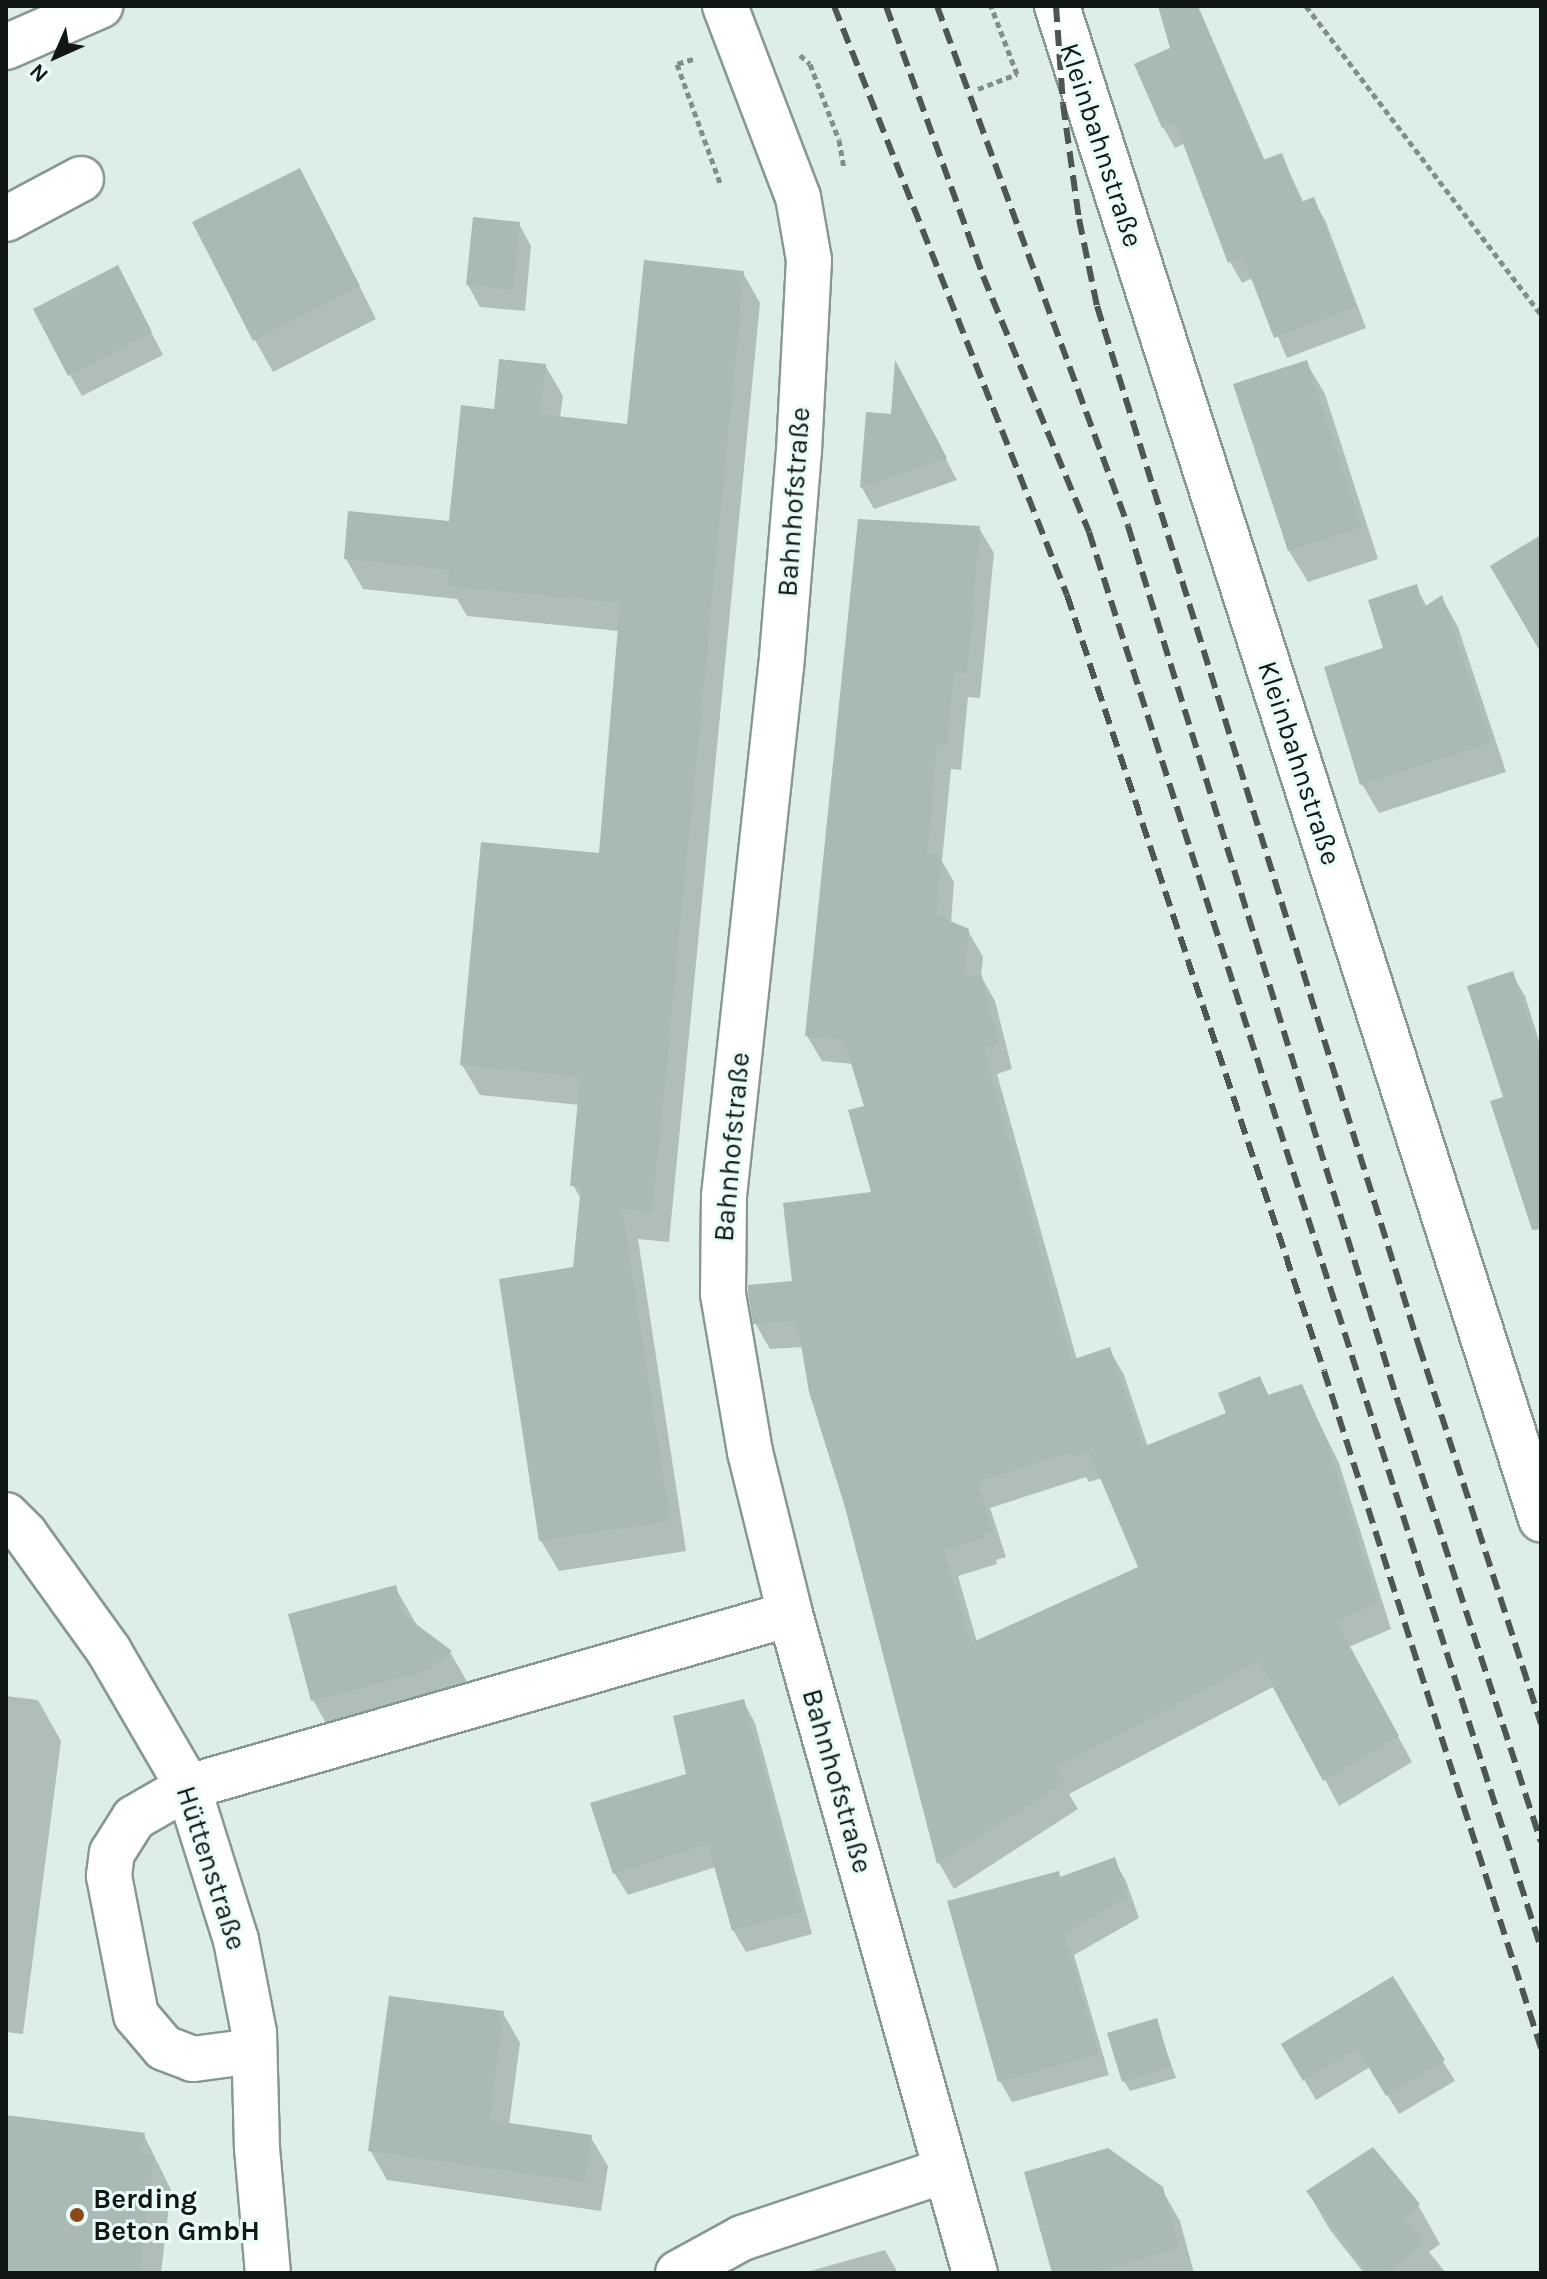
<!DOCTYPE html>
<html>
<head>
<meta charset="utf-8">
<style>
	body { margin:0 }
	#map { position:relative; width:1547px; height:2279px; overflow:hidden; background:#ddeee9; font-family:Karla,sans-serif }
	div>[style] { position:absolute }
	.shadow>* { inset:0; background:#0003 }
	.building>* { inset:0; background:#a9b9b5 }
	.path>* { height:5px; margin-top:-2.5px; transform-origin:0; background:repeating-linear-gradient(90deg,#828e8b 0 6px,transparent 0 10px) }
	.roads { filter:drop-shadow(2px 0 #879893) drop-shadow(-2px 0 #879893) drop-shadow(0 2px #879893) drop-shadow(0 -2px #879893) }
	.minor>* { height:44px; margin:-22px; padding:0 22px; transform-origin:22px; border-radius:22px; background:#fff }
	.major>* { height:44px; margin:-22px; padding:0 22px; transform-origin:22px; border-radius:22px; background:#fff }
	.rail>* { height:6px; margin-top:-3px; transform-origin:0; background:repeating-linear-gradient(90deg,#4d5654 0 16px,transparent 0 24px) }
	.dots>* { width:22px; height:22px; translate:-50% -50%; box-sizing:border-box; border:4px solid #eafcf7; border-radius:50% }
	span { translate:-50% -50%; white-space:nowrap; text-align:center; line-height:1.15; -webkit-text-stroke:6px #eafcf7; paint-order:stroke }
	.street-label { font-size:28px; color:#111716 }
	.poi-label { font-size:28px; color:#111716; font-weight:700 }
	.left { translate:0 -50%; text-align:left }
	.frame { position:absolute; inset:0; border:8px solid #111716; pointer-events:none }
	.north { position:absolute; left:16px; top:16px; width:80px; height:80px; -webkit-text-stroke:6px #eafcf7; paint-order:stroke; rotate:225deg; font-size:22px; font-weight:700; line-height:32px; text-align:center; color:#111716 }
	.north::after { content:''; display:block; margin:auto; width:28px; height:36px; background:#111716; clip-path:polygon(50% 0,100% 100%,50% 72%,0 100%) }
</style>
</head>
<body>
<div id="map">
	<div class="shadow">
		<div style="clip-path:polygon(1160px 6px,1198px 6px,1265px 161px,1281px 155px,1304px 203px,1313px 200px,1325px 220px,1366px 328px,1287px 358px,1253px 278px,1242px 283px,1230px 262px,1185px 143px,1175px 148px,1163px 127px,1172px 49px)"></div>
		<div style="clip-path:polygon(317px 202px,376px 319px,273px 372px,255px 340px)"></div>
		<div style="clip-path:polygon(519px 224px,531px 246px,525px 311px,480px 307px,468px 285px)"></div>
		<div style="clip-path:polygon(743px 273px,760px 303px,669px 1242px,638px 1239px,686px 1551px,559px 1571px,541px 1541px,502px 1280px,575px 1269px,582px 1201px,573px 1185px,580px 1105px,480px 1095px,462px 1065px,601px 855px,619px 631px,467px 616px,457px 599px,363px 589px,346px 559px,451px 523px,496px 411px,545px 365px,563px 396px,560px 418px,629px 426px)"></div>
		<div style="clip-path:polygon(129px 289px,163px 355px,82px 396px,70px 375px)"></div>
		<div style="clip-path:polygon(1306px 362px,1325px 394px,1378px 559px,1308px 582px,1289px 551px,1235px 385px)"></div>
		<div style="clip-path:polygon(907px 385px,957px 480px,874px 509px,862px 488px,868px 414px,893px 416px)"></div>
		<div style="clip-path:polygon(evenodd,979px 528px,994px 553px,980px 698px,968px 697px,961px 770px,951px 769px,942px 861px,954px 882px,951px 924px,968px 931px,983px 957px,981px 976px,995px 1001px,1012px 1069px,997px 1074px,1077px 1360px,1109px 1349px,1124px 1375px,1148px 1447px,1229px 1414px,1259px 1378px,1270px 1397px,1301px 1386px,1339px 1463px,1391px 1629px,1349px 1647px,1412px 1762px,1339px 1806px,1275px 1686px,1069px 1794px,1078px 1809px,954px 1889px,939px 1863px,803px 1347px,770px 1349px,755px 1323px,874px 1193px,867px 1108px,853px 1064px,822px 1061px,807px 1036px,979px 528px,1086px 1477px,1089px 1482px,1102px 1478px,1140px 1568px,977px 1642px,958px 1576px,997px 1564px,996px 1560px,1006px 1557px,990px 1508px,1086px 1477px)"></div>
		<div style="clip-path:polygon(1416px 587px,1427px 607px,1442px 598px,1458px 627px,1506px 772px,1379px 813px,1362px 784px,1386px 650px)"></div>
		<div style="clip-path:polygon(1512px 974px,1525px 996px,1541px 1047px,1541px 1187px,1506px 1098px)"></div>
		<div style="clip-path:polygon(395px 1587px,419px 1629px,450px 1652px,473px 1692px,336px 1741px,313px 1700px)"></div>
		<div style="clip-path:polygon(6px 1696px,38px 1700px,61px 1741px,23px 2034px,6px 2032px)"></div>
		<div style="clip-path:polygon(743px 1701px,755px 1723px,812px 1934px,746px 1952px,733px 1930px,716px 1867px,628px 1895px,615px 1874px,593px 1805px,689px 1775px)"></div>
		<div style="clip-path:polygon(1114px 1860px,1126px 1881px,1139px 1918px,1074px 1955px,1109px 2075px,1012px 2102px,1000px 2081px,1061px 1879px)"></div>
		<div style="clip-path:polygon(1392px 1979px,1455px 2081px,1399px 2114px,1370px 2067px,1316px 2100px,1284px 2045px)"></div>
		<div style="clip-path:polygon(503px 2013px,520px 2043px,509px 2125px,590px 2136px,608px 2166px,601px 2211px,387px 2180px,370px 2150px)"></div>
		<div style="clip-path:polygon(1156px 2021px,1176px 2078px,1130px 2091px,1124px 2081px)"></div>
		<div style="clip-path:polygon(144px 2135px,171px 2190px,161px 2273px,6px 2273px,6px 2139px)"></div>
		<div style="clip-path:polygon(1161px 2188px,1180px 2221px,1194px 2273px,1054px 2273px)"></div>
		<div style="clip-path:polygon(1308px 2192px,1418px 2205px,1440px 2244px,1429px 2252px,1446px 2273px,1364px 2273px,1330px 2230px)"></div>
		<div style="clip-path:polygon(885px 2250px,898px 2273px,803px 2273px)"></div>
	</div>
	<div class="building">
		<div style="clip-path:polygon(1158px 6px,1197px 6px,1263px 160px,1282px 153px,1301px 202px,1314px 197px,1356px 307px,1274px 338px,1243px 257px,1228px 263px,1175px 122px,1162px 128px,1134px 64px,1170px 48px)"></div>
		<div style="clip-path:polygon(300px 168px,360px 286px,253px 341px,192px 222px)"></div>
		<div style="clip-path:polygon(473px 217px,520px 222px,513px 290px,466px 285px)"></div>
		<div style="clip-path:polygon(644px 260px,744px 271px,652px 1212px,622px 1209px,670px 1521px,539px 1541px,499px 1279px,573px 1267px,581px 1186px,570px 1186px,580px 1077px,460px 1065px,481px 842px,599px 853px,620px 603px,448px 586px,449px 570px,344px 559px,348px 511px,449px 521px,461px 405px,494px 409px,499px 359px,546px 364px,540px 414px,627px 424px)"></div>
		<div style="clip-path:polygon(118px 265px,152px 332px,68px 376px,33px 309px)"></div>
		<div style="clip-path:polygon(895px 360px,947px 458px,860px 488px,866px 412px,891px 414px)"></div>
		<div style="clip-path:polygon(1307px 360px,1362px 527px,1288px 551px,1233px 384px)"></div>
		<div style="clip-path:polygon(evenodd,858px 519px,980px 526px,967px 673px,954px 672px,947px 745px,937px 744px,927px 853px,941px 854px,936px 915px,969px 929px,964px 978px,981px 973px,999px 1044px,983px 1048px,1071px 1360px,1110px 1347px,1143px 1447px,1226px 1413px,1218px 1393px,1260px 1376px,1268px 1395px,1302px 1384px,1325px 1436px,1378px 1603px,1336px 1621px,1399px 1736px,1323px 1781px,1259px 1661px,1055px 1768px,1065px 1782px,937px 1864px,845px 1507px,809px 1392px,797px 1321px,753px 1324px,748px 1292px,748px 1285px,792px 1281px,783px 1203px,871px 1192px,848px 1110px,864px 1106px,844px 1040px,805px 1036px,858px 519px,1071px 1452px,1072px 1457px,1089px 1452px,1138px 1567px,971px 1643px,944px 1550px,984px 1538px,983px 1534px,993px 1531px,977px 1482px,1071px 1452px)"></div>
		<div style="clip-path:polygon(1541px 535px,1541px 653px,1490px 566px)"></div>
		<div style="clip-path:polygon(1417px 584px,1424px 607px,1442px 595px,1491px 743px,1360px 785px,1324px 667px,1383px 648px,1368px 600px)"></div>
		<div style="clip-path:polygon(1513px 971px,1541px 1060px,1541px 1229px,1532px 1230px,1490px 1101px,1503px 1097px,1467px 986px)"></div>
		<div style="clip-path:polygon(396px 1585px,404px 1615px,452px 1651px,427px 1671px,311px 1701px,288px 1614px)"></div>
		<div style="clip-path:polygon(744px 1699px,802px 1912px,732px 1931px,708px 1844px,613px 1874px,590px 1803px,686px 1774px,673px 1716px)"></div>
		<div style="clip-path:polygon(1115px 1857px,1128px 1896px,1064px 1934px,1099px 2054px,998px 2082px,947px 1901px,1059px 1871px,1060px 1877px)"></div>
		<div style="clip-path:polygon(1393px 1976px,1445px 2060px,1386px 2096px,1357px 2048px,1303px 2081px,1281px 2044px)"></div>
		<div style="clip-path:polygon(389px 1996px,504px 2011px,489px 2120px,592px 2135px,585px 2182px,368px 2151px)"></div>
		<div style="clip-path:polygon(1157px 2018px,1171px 2067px,1122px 2082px,1107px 2033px)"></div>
		<div style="clip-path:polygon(6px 2115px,145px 2133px,142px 2154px,154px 2156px,140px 2273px,6px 2273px)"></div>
		<div style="clip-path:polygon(1373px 2147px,1420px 2204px,1404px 2217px,1424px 2243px,1387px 2273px,1368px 2273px,1306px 2191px)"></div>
		<div style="clip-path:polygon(1108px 2148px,1163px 2187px,1179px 2248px,1094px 2273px,1052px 2273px,1024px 2172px)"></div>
	</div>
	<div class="path">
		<div style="left:1306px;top:6px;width:387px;rotate:52.7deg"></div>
		<div style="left:800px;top:55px;width:13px;rotate:42deg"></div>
		<div style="left:810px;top:64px;width:81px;rotate:69.1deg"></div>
		<div style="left:839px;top:140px;width:27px;rotate:80deg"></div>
		<div style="left:693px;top:59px;width:17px;rotate:163deg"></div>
		<div style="left:677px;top:64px;width:127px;rotate:70.1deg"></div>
		<div style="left:978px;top:89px;width:42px;rotate:-21deg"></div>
		<div style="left:1017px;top:74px;width:73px;rotate:-110.9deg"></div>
	</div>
	<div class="roads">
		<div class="minor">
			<div style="left:725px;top:6px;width:204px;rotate:69.1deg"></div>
			<div style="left:798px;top:197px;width:64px;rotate:80.1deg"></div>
			<div style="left:809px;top:260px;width:190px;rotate:93deg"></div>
			<div style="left:799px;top:450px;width:218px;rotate:94.7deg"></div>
			<div style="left:781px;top:667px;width:532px;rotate:96.15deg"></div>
			<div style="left:724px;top:1196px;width:98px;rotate:90.6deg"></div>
			<div style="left:723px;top:1294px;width:160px;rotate:80.3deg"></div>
			<div style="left:750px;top:1452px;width:167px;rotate:76.1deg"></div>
			<div style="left:790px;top:1614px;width:684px;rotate:74.32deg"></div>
			<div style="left:1057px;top:6px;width:1589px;rotate:72.26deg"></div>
			<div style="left:6px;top:219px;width:85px;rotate:-28.1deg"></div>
			<div style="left:6px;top:1515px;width:27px;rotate:45deg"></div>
			<div style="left:25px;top:1534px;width:144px;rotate:54.3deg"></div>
			<div style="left:109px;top:1651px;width:157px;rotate:59.8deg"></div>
			<div style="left:188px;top:1787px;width:160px;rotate:72.6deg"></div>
			<div style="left:236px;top:1940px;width:95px;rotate:79deg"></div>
			<div style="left:254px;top:2033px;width:115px;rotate:88.5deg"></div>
			<div style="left:257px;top:2148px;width:125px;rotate:85deg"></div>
			<div style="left:254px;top:2051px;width:62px;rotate:172.5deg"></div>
			<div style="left:193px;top:2059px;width:31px;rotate:-159deg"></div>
			<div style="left:164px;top:2048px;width:43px;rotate:-130.3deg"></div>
			<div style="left:136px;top:2015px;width:142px;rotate:-101deg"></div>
			<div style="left:109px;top:1876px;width:23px;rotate:-83deg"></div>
			<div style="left:112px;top:1853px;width:41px;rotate:-57.8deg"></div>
			<div style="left:134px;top:1818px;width:62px;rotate:-29.9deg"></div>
			<div style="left:188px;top:1787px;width:626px;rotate:-16.03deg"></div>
			<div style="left:678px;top:2273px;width:73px;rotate:-28.7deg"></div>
			<div style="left:742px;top:2238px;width:215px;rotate:-18.4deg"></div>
		</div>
		<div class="major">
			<div style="left:6px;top:47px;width:103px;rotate:-23.6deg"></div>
		</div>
	</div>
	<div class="rail">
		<div style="left:834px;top:6px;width:633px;rotate:68.42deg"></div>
		<div style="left:1067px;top:595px;width:817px;rotate:71.68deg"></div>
		<div style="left:1324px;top:1371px;width:711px;rotate:72.23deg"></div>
		<div style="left:886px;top:6px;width:287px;rotate:70.2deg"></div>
		<div style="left:983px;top:276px;width:277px;rotate:67.5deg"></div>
		<div style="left:1089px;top:532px;width:1486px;rotate:72.3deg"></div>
		<div style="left:937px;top:6px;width:554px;rotate:69.83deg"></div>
		<div style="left:1128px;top:526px;width:920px;rotate:72.87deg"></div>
		<div style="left:1399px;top:1405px;width:459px;rotate:72deg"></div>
		<div style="left:1056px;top:6px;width:98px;rotate:85.9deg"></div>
		<div style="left:1063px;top:104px;width:116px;rotate:82.1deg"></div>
		<div style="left:1079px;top:219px;width:89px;rotate:78.3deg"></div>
		<div style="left:1097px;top:306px;width:1089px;rotate:72.8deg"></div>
		<div style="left:1419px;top:1346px;width:397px;rotate:72.1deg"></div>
	</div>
	<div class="dots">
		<div style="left:77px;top:2215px;background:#8c491a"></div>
	</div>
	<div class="street-label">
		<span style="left:1101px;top:145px;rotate:72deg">Kleinbahnstraße</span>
		<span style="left:794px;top:502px;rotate:-86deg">Bahnhofstraße</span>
		<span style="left:1299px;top:763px;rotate:72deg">Kleinbahnstraße</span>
		<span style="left:732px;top:1147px;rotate:-85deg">Bahnhofstraße</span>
		<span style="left:837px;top:1781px;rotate:74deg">Bahnhofstraße</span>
		<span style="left:211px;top:1868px;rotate:72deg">Hüttenstraße</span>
	</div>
	<div class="poi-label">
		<span class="left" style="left:93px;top:2215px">Berding<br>Beton GmbH</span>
	</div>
	<div class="frame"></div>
	<div class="north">N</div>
</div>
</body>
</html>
